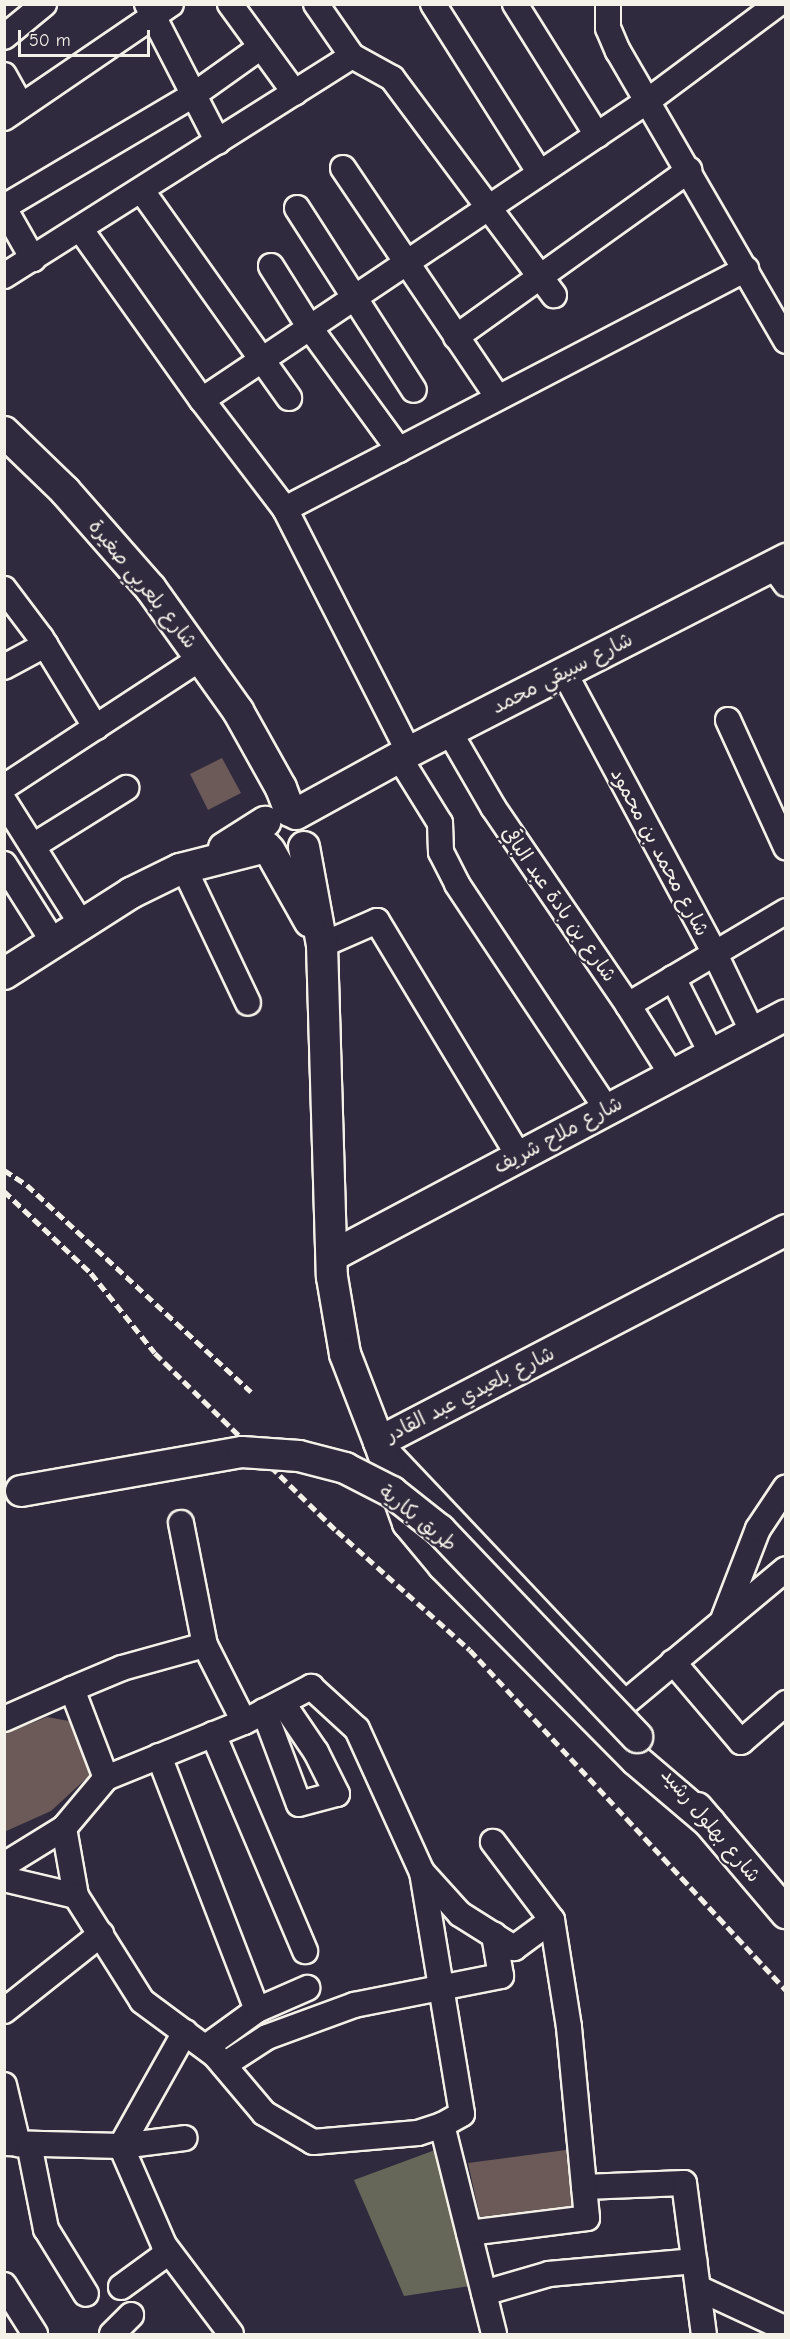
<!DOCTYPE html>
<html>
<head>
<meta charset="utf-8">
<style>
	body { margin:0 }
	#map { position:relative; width:790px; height:2339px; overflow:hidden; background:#2f2a3d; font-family:"Comic Neue","Playpen Sans Arabic",sans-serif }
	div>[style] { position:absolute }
	.green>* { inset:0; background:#666758 }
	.building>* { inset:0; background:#6c5a59 }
	.roads { filter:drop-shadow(2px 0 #f4f1e8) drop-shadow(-2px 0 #f4f1e8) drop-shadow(0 2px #f4f1e8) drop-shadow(0 -2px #f4f1e8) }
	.minor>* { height:24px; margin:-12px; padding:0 12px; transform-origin:12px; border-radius:12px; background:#2f2a3d }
	.major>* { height:30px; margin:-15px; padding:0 15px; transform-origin:15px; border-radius:15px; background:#2f2a3d }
	.rail>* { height:4.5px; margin-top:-2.25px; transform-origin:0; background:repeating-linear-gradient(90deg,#f4f1e8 0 9px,transparent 0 13.5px) }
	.bridges { filter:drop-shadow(2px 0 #f4f1e8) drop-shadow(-2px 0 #f4f1e8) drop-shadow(0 2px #f4f1e8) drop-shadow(0 -2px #f4f1e8) }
	.major-bridge>* { height:30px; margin:-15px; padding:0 15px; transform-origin:15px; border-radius:15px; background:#2f2a3d }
	span { translate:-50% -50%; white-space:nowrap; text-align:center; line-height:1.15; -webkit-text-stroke:4.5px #2f2a3d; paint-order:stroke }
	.street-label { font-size:20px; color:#f4f1e8 }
	.frame { position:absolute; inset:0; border:6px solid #f4f1e8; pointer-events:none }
	.scale { position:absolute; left:18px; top:30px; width:132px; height:27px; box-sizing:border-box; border:3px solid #f4f1e8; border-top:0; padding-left:8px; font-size:18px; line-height:21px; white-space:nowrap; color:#f4f1e8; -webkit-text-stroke:4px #2f2a3d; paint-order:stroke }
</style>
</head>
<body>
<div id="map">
	<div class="green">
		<div style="clip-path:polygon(435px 2150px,470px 2286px,404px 2296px,354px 2180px)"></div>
	</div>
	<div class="building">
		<div style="clip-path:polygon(222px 758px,241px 793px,208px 810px,190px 774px)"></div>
		<div style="clip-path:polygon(47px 1717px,69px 1721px,90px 1775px,51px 1811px,4px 1832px,4px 1734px)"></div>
		<div style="clip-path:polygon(566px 2150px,572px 2206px,480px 2217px,468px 2163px)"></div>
	</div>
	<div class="roads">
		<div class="minor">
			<div style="left:147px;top:4px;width:155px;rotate:62.8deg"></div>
			<div style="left:230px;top:4px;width:110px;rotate:53.9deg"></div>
			<div style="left:316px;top:4px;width:63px;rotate:55.3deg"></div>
			<div style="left:352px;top:56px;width:46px;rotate:28.8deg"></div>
			<div style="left:392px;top:78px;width:271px;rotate:53.3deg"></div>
			<div style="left:433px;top:4px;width:200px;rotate:57.7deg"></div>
			<div style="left:515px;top:4px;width:155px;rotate:58deg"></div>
			<div style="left:608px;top:4px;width:24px;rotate:90deg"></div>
			<div style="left:608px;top:28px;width:25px;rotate:67deg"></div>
			<div style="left:618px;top:51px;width:335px;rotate:59.9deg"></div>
			<div style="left:4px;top:37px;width:52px;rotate:-39.5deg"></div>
			<div style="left:4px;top:75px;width:35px;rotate:61deg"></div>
			<div style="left:4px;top:118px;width:202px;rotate:-34.3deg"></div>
			<div style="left:343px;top:168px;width:277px;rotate:56deg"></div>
			<div style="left:142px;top:191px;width:254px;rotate:54.6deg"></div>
			<div style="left:4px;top:207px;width:222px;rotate:-30.6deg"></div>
			<div style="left:195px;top:94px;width:81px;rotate:-35.5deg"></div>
			<div style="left:4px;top:208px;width:59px;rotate:60.4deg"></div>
			<div style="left:297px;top:208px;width:216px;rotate:57.3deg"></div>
			<div style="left:81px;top:230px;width:209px;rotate:54.6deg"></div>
			<div style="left:202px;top:400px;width:137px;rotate:52.7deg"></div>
			<div style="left:285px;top:509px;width:273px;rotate:63deg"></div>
			<div style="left:271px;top:266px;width:73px;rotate:57.8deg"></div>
			<div style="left:310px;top:328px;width:151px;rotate:53.9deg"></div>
			<div style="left:4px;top:276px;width:412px;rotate:-32.3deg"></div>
			<div style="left:456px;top:337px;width:287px;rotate:-35.6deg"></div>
			<div style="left:202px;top:400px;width:538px;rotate:-33.87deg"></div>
			<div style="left:649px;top:100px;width:161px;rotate:-36.7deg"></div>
			<div style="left:285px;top:509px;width:520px;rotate:-27.5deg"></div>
			<div style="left:773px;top:566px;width:22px;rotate:54deg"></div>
			<div style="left:4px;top:589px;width:61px;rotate:52.9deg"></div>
			<div style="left:41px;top:638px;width:105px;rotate:58.6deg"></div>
			<div style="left:4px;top:667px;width:47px;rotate:-28.2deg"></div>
			<div style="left:564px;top:672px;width:318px;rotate:61.8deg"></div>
			<div style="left:714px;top:952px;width:90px;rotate:64.3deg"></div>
			<div style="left:728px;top:720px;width:140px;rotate:65.5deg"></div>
			<div style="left:449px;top:731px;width:88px;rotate:59.9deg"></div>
			<div style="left:493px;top:807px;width:240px;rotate:55.7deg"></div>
			<div style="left:628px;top:1005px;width:83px;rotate:57.8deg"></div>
			<div style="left:399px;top:757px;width:78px;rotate:58.2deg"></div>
			<div style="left:440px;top:823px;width:29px;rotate:88deg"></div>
			<div style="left:441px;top:852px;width:36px;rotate:63deg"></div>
			<div style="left:457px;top:884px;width:271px;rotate:56.4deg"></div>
			<div style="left:4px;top:787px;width:235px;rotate:-33.2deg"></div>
			<div style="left:4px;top:801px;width:146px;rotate:57.8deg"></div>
			<div style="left:33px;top:846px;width:110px;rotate:-31.9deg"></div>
			<div style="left:4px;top:864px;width:93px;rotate:57.7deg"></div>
			<div style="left:184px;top:868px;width:149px;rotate:64.6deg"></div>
			<div style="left:322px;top:945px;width:60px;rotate:-23.6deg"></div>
			<div style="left:377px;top:921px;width:275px;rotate:58.9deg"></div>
			<div style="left:673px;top:978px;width:84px;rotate:63.1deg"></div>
			<div style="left:628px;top:1005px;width:184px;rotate:-30.7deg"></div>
			<div style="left:385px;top:1449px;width:349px;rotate:46.6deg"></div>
			<div style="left:625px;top:1703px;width:209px;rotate:-39.8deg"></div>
			<div style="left:181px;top:1523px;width:124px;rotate:78.9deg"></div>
			<div style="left:724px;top:1617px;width:94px;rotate:-68.9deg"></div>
			<div style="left:758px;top:1529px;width:50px;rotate:-56.3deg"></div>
			<div style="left:673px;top:1662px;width:105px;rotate:49.6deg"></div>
			<div style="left:741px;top:1742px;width:60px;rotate:-40.9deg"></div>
			<div style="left:72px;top:1689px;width:54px;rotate:-22.8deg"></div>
			<div style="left:122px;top:1668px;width:86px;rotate:-15.5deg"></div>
			<div style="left:205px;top:1645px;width:86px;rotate:63.1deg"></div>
			<div style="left:264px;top:1711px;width:99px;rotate:69.4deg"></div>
			<div style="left:299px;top:1804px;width:39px;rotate:-15deg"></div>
			<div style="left:337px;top:1794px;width:47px;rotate:-116.6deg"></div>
			<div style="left:316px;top:1752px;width:60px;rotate:-124.2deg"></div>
			<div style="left:4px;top:1719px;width:74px;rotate:-23.8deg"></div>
			<div style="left:72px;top:1689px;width:95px;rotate:69.1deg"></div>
			<div style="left:106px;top:1778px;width:65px;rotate:130deg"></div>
			<div style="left:64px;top:1828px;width:70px;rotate:148.3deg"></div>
			<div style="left:213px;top:1734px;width:236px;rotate:67deg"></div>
			<div style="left:159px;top:1756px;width:272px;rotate:68.9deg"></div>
			<div style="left:257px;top:2010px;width:63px;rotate:144deg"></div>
			<div style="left:106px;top:1778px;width:149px;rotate:-22.1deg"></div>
			<div style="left:244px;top:1722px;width:76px;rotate:-27.6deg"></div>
			<div style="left:311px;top:1687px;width:62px;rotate:42.4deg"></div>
			<div style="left:357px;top:1729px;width:157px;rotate:65.6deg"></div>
			<div style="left:422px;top:1872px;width:245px;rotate:80.6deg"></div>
			<div style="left:462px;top:2114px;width:23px;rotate:151deg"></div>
			<div style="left:64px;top:1828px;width:69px;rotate:80deg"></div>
			<div style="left:422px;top:1872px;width:57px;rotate:47.9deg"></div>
			<div style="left:460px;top:1914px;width:64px;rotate:32.2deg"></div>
			<div style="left:514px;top:1948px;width:47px;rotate:-36.4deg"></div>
			<div style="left:552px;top:1920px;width:98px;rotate:-127.1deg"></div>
			<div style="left:4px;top:1879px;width:74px;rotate:13.3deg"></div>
			<div style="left:76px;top:1896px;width:124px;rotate:57.8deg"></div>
			<div style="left:142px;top:2001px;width:91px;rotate:36.5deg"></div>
			<div style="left:215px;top:2055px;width:76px;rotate:49.8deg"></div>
			<div style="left:264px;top:2113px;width:57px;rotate:30.6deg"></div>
			<div style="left:313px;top:2142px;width:105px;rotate:-4.9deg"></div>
			<div style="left:418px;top:2133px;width:25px;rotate:-18deg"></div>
			<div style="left:442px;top:2125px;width:215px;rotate:76deg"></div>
			<div style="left:257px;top:2010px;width:55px;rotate:-23.7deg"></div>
			<div style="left:4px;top:2011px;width:124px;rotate:-38.4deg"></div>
			<div style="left:185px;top:2032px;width:131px;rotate:119.3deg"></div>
			<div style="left:121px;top:2146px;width:108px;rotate:66.5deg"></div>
			<div style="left:164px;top:2245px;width:111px;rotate:53deg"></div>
			<div style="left:224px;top:2065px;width:51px;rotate:-33.1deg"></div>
			<div style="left:267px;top:2037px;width:93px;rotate:-20.2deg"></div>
			<div style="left:354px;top:2005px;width:150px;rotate:-11.2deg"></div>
			<div style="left:501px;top:1976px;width:42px;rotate:-99.7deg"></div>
			<div style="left:4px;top:2085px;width:61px;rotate:76.7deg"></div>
			<div style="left:4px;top:2143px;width:117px;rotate:1.5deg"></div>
			<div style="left:121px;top:2146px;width:64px;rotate:-7.1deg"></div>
			<div style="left:29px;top:2144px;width:87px;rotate:78.7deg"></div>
			<div style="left:46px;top:2229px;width:76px;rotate:58.4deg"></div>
			<div style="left:584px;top:2187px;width:100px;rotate:-2.3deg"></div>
			<div style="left:684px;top:2183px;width:152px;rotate:82.5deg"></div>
			<div style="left:469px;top:2233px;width:119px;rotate:-7.2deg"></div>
			<div style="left:587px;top:2218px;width:192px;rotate:-95.4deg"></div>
			<div style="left:569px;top:2027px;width:108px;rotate:-99deg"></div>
			<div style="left:4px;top:2285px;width:58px;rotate:57.7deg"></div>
			<div style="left:121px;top:2287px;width:59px;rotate:-36.1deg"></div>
			<div style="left:698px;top:2288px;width:97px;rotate:25deg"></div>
			<div style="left:484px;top:2293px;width:68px;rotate:-16.3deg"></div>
			<div style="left:549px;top:2274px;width:146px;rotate:-5.1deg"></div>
			<div style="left:112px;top:2334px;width:27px;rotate:-45deg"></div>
		</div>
		<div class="major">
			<div style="left:4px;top:432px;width:85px;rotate:44deg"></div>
			<div style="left:65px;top:491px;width:130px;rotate:48.7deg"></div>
			<div style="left:151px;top:589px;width:150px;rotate:54.5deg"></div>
			<div style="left:238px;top:711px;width:88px;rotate:60.8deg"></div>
			<div style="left:281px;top:788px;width:25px;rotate:69deg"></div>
			<div style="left:296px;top:814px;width:129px;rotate:-28.8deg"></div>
			<div style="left:409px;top:752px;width:424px;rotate:-27.1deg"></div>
			<div style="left:304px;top:847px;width:100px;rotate:79.6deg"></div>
			<div style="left:322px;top:945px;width:332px;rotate:88.3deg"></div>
			<div style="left:332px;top:1277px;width:78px;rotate:80.4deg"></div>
			<div style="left:345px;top:1354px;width:94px;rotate:68.9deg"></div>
			<div style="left:379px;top:1442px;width:459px;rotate:-27.5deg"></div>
			<div style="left:224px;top:848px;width:49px;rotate:-32.4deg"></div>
			<div style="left:270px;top:851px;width:81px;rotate:60.6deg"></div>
			<div style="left:4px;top:974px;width:151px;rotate:-32.5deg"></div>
			<div style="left:131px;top:893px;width:55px;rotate:-26.1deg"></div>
			<div style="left:180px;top:869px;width:89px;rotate:-14.3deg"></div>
			<div style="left:332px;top:1256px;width:514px;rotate:-27.96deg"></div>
			<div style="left:379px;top:1442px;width:86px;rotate:70.3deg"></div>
			<div style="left:408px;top:1523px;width:55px;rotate:50.2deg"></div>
			<div style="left:443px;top:1565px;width:274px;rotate:45.3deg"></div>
			<div style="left:636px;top:1760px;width:97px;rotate:40.4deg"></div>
			<div style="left:697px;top:1808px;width:138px;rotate:49.7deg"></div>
		</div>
	</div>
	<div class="rail">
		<div style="left:4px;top:1170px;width:27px;rotate:33deg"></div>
		<div style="left:27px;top:1185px;width:305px;rotate:42.7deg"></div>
		<div style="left:4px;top:1191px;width:120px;rotate:43.3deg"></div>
		<div style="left:91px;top:1273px;width:102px;rotate:51.3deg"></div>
		<div style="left:155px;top:1353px;width:255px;rotate:44.4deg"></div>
		<div style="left:337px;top:1531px;width:178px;rotate:41.8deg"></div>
		<div style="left:470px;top:1650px;width:464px;rotate:47.1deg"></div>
	</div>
	<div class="bridges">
		<div class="major-bridge">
			<div style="left:21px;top:1491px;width:224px;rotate:-10deg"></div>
			<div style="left:242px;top:1452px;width:57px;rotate:4deg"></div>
			<div style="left:299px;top:1456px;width:48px;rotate:14.6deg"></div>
			<div style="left:345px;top:1468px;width:53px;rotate:27.1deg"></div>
			<div style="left:392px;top:1492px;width:61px;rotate:38.4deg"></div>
			<div style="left:440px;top:1530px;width:286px;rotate:46.4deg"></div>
		</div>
	</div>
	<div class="street-label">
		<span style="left:143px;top:584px;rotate:51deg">شارع بلعربي صغيرة</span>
		<span style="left:562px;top:673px;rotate:-27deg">شارع سبيقي محمد</span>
		<span style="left:660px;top:852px;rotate:62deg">شارع محمد بن محمود</span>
		<span style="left:559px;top:904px;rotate:55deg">شارع بن بادة عبد الباقي</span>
		<span style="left:558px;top:1135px;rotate:-28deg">شارع ملاح شريف</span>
		<span style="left:470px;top:1394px;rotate:-27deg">شارع بلعيدي عبد القادر</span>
		<span style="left:418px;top:1518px;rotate:39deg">طريق بكارية</span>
		<span style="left:711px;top:1825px;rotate:50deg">شارع بهلول رشيد</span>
	</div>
	<div class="frame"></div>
	<div class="scale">50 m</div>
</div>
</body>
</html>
